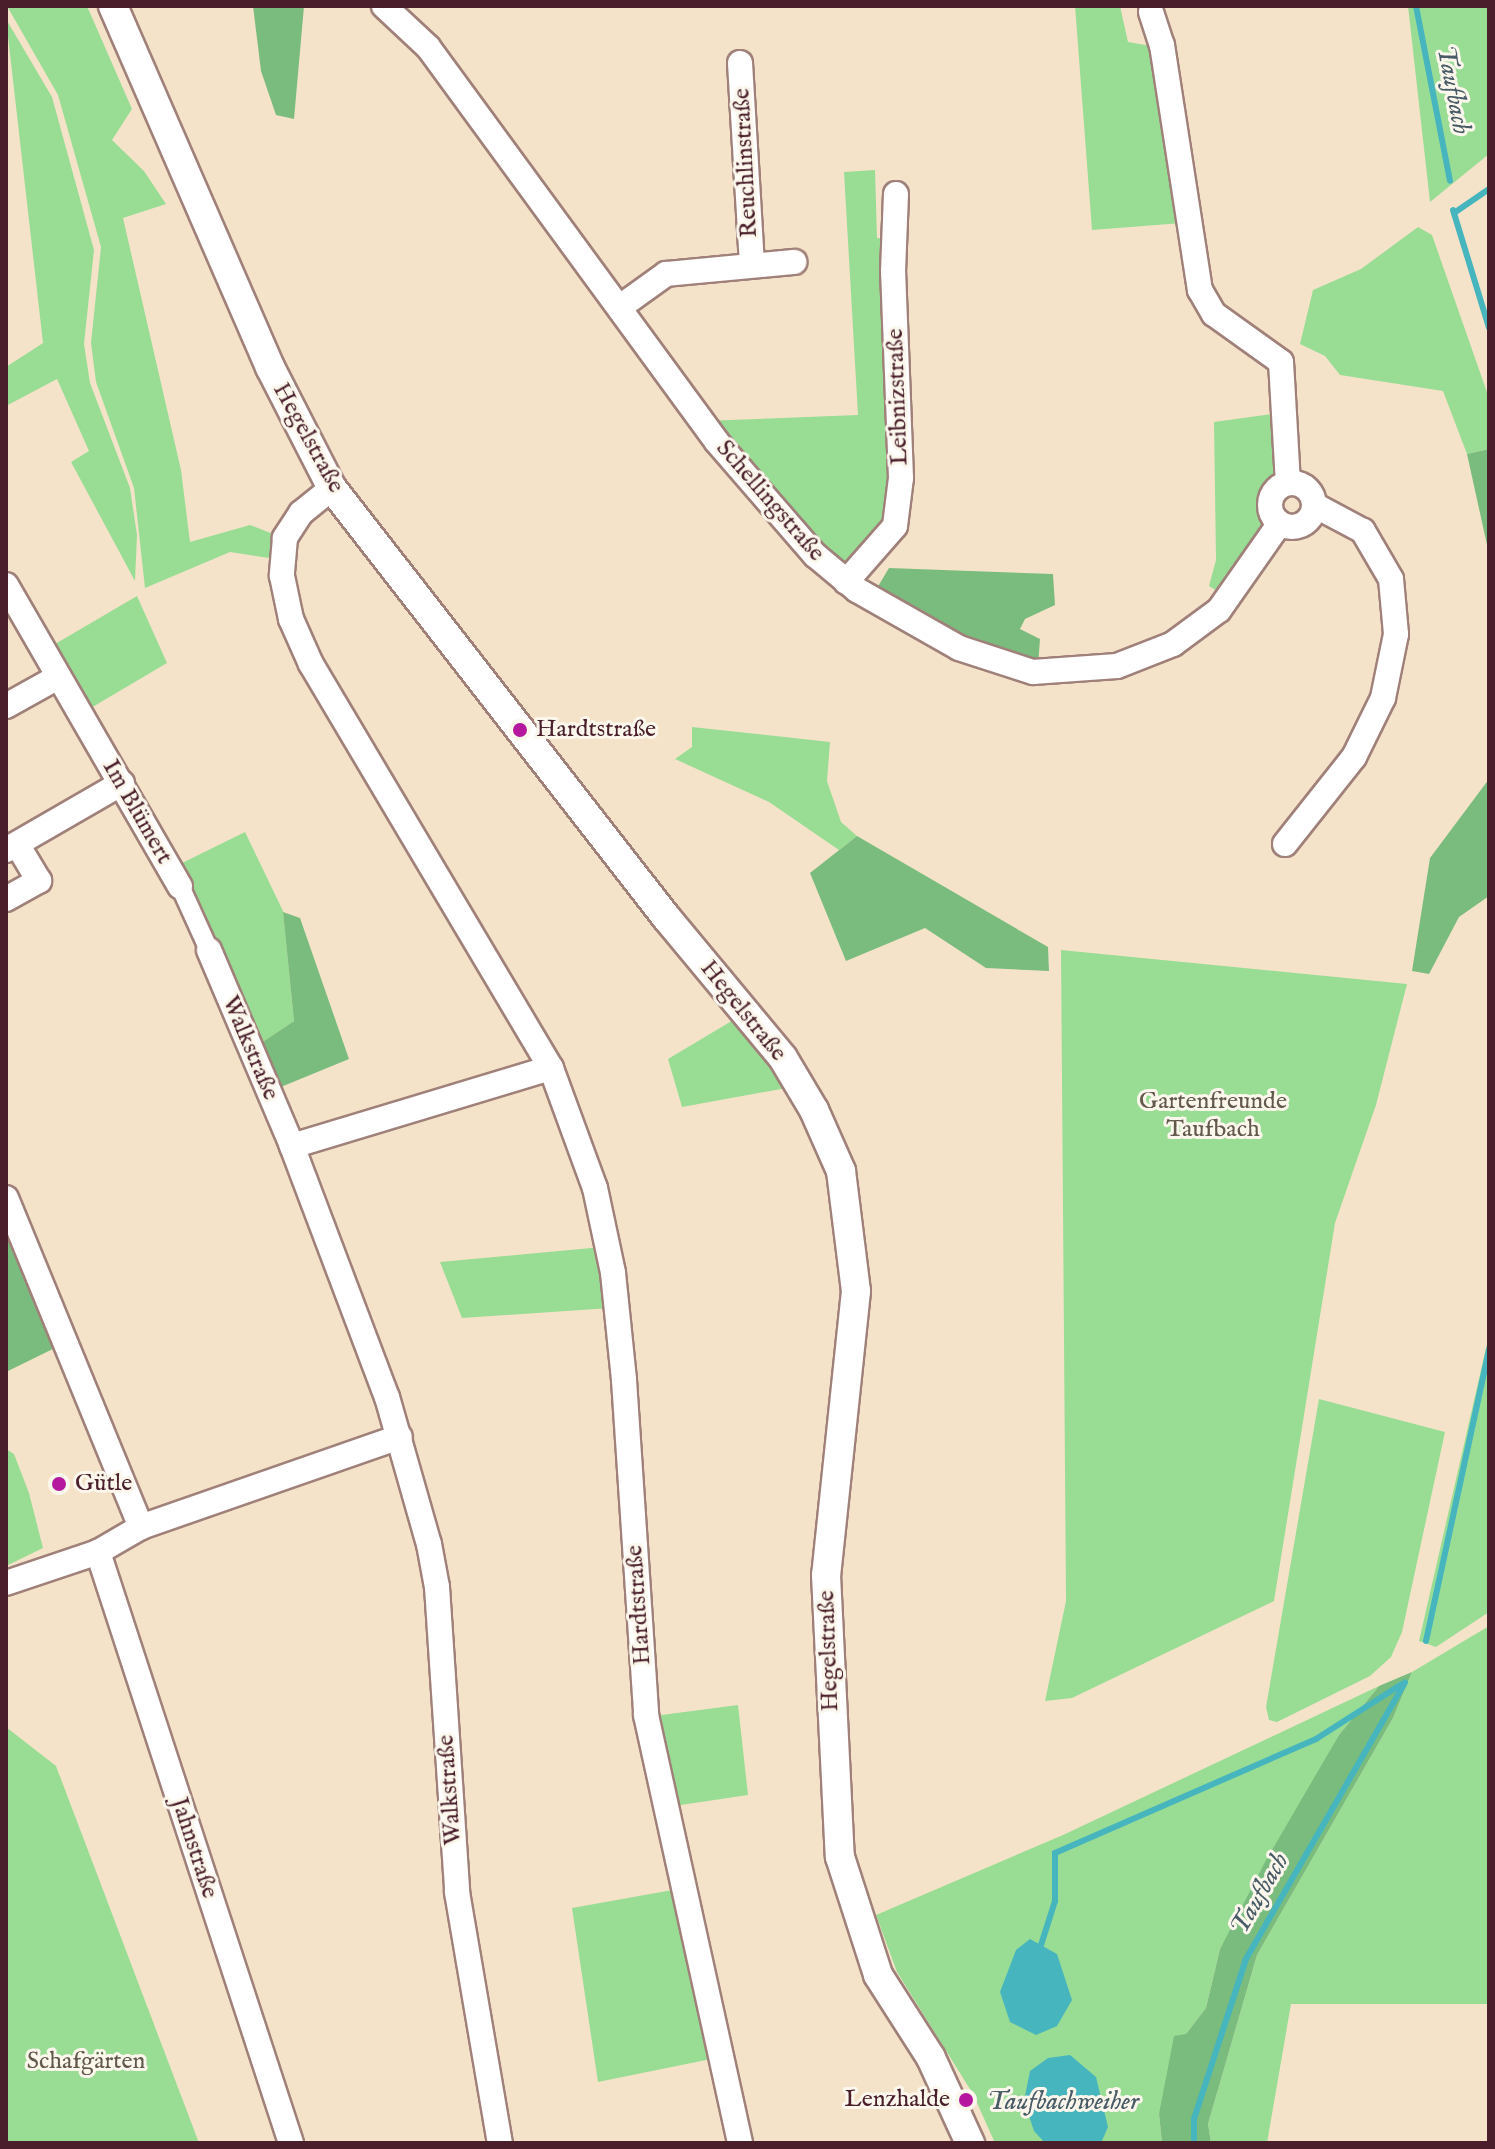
<!DOCTYPE html>
<html>
<head>
<meta charset="utf-8">
<style>
	body { margin:0 }
	#map { position:relative; width:1495px; height:2149px; overflow:hidden; background:#f5e3c9; font-family:"IM FELL English",serif }
	div>[style] { position:absolute }
	.green>* { inset:0; background:#99dd95 }
	.forest>* { inset:0; background:#7abc7e }
	.water>* { inset:0; background:#46b5be }
	.stream>* { height:6px; margin:-3px; padding:0 3px; transform-origin:3px; border-radius:3px; background:#46b5be }
	.roads { filter:drop-shadow(2px 0 #a0817a) drop-shadow(-2px 0 #a0817a) drop-shadow(0 2px #a0817a) drop-shadow(0 -2px #a0817a) }
	.pedestrian>* { height:18px; margin:-9px; padding:0 9px; transform-origin:9px; border-radius:9px; background:#fff }
	.minor>* { height:24px; margin:-12px; padding:0 12px; transform-origin:12px; border-radius:12px; background:#fff }
	.minor>.ring { margin:-12px; padding:0; box-sizing:content-box; background:none; border:24px solid #fff; border-radius:50% }
	.tertiary>* { height:28px; margin:-14px; padding:0 14px; transform-origin:14px; border-radius:14px; background:#fff }
	.dots>* { width:22px; height:22px; translate:-50% -50%; box-sizing:border-box; border:4px solid #fbf7ec; border-radius:50% }
	span { translate:-50% -50%; white-space:nowrap; text-align:center; line-height:1.15; -webkit-text-stroke:6px #fbf7ec; paint-order:stroke }
	.street-label { font-size:24px; color:#4a1f2b }
	.poi-label { font-size:24px; color:#4a1f2b }
	.left { translate:0 -50%; text-align:left }
	.right { translate:-100% -50%; text-align:right }
	.park-label { font-size:24px; color:#62584b }
	.water-label { font-size:26px; color:#485b66; font-style:italic }
	.frame { position:absolute; inset:0; border:8px solid #4a1f2b; pointer-events:none }
</style>
</head>
<body>
<div id="map">
	<div class="green">
		<div style="clip-path:polygon(7px 6px,87px 6px,132px 109px,112px 140px,144px 171px,166px 204px,123px 218px,181px 470px,190px 542px,250px 525px,281px 537px,276px 559px,230px 552px,145px 588px,134px 488px,96px 382px,91px 343px,101px 247px,58px 95px)"></div>
		<div style="clip-path:polygon(1075px 6px,1120px 6px,1128px 42px,1157px 47px,1182px 223px,1092px 230px)"></div>
		<div style="clip-path:polygon(1408px 6px,1489px 6px,1489px 154px,1430px 202px)"></div>
		<div style="clip-path:polygon(6px 19px,52px 97px,94px 250px,84px 344px,90px 383px,130px 488px,137px 535px,135px 581px,71px 462px,89px 451px,57px 379px,6px 406px,6px 367px,43px 343px)"></div>
		<div style="clip-path:polygon(875px 170px,877px 238px,894px 239px,895px 526px,846px 582px,703px 421px,858px 415px,844px 172px)"></div>
		<div style="clip-path:polygon(1418px 227px,1432px 235px,1489px 398px,1489px 449px,1467px 454px,1443px 391px,1340px 375px,1325px 356px,1300px 344px,1313px 290px,1361px 269px)"></div>
		<div style="clip-path:polygon(1280px 413px,1283px 478px,1270px 487px,1265px 507px,1273px 523px,1223px 595px,1209px 586px,1216px 560px,1214px 422px)"></div>
		<div style="clip-path:polygon(137px 596px,167px 663px,84px 712px,50px 647px)"></div>
		<div style="clip-path:polygon(692px 727px,830px 742px,827px 781px,841px 822px,857px 836px,839px 850px,769px 802px,675px 759px,692px 747px)"></div>
		<div style="clip-path:polygon(245px 832px,283px 911px,294px 1021px,255px 1047px,174px 867px)"></div>
		<div style="clip-path:polygon(1061px 950px,1407px 984px,1376px 1105px,1335px 1223px,1274px 1601px,1072px 1698px,1045px 1701px,1066px 1601px)"></div>
		<div style="clip-path:polygon(740px 1016px,792px 1087px,682px 1107px,668px 1059px)"></div>
		<div style="clip-path:polygon(602px 1247px,610px 1308px,462px 1318px,440px 1262px)"></div>
		<div style="clip-path:polygon(1489px 1335px,1489px 1612px,1436px 1647px,1419px 1641px)"></div>
		<div style="clip-path:polygon(1319px 1399px,1445px 1432px,1402px 1632px,1391px 1657px,1370px 1676px,1277px 1722px,1269px 1720px,1266px 1707px)"></div>
		<div style="clip-path:polygon(6px 1449px,14px 1454px,29px 1493px,43px 1548px,6px 1566px)"></div>
		<div style="clip-path:polygon(1489px 1626px,1489px 2004px,1291px 2004px,1267px 2143px,1211px 2143px,1208px 2124px,1257px 1955px,1393px 1718px,1412px 1672px)"></div>
		<div style="clip-path:polygon(1379px 1686px,1339px 1735px,1220px 1949px,1206px 2008px,1186px 2034px,1159px 2114px,1162px 2143px,995px 2143px,973px 2094px,897px 1972px,876px 1915px,1063px 1835px)"></div>
		<div style="clip-path:polygon(738px 1705px,748px 1795px,674px 1806px,654px 1716px)"></div>
		<div style="clip-path:polygon(6px 1727px,56px 1766px,199px 2143px,6px 2143px)"></div>
		<div style="clip-path:polygon(678px 1889px,716px 2058px,598px 2082px,572px 1908px)"></div>
	</div>
	<div class="forest">
		<div style="clip-path:polygon(253px 6px,304px 6px,294px 119px,276px 115px,261px 71px)"></div>
		<div style="clip-path:polygon(1489px 449px,1489px 554px,1467px 454px)"></div>
		<div style="clip-path:polygon(889px 568px,1053px 574px,1055px 605px,1025px 619px,1020px 629px,1040px 639px,1038px 666px,965px 644px,874px 593px)"></div>
		<div style="clip-path:polygon(1489px 779px,1489px 896px,1459px 917px,1429px 974px,1412px 971px,1430px 858px)"></div>
		<div style="clip-path:polygon(857px 836px,1048px 947px,1049px 971px,986px 968px,925px 928px,846px 961px,810px 873px)"></div>
		<div style="clip-path:polygon(283px 912px,300px 918px,349px 1059px,276px 1089px,255px 1047px,294px 1021px)"></div>
		<div style="clip-path:polygon(6px 1198px,65px 1343px,6px 1372px)"></div>
		<div style="clip-path:polygon(1412px 1672px,1393px 1718px,1257px 1955px,1208px 2124px,1211px 2143px,1162px 2143px,1159px 2114px,1174px 2036px,1186px 2034px,1206px 2008px,1220px 1949px,1265px 1862px,1339px 1735px,1379px 1686px)"></div>
	</div>
	<div class="water">
		<div style="clip-path:polygon(1030px 1939px,1057px 1954px,1072px 2000px,1057px 2026px,1036px 2035px,1010px 2022px,1000px 1992px,1016px 1950px)"></div>
		<div style="clip-path:polygon(1070px 2055px,1096px 2077px,1108px 2127px,1101px 2143px,1045px 2143px,1034px 2131px,1024px 2101px,1030px 2071px,1048px 2058px)"></div>
	</div>
	<div class="stream">
		<div style="left:1416px;top:6px;width:178px;rotate:79deg"></div>
		<div style="left:1453px;top:210px;width:123px;rotate:73deg"></div>
		<div style="left:1454px;top:213px;width:42px;rotate:-34.4deg"></div>
		<div style="left:1426px;top:1641px;width:299px;rotate:-77.8deg"></div>
		<div style="left:1041px;top:1945px;width:46px;rotate:-72.3deg"></div>
		<div style="left:1055px;top:1901px;width:48px;rotate:-90deg"></div>
		<div style="left:1055px;top:1853px;width:285px;rotate:-23.6deg"></div>
		<div style="left:1316px;top:1739px;width:102px;rotate:-32.6deg"></div>
		<div style="left:1194px;top:2143px;width:24px;rotate:-90deg"></div>
		<div style="left:1194px;top:2119px;width:168px;rotate:-72deg"></div>
		<div style="left:1246px;top:1959px;width:319px;rotate:-60.1deg"></div>
	</div>
	<div class="roads">
		<div class="pedestrian">
			<div style="left:180px;top:886px;width:70px;rotate:65.6deg"></div>
		</div>
		<div class="minor">
			<div style="left:384px;top:6px;width:60px;rotate:43deg"></div>
			<div style="left:428px;top:47px;width:489px;rotate:53.8deg"></div>
			<div style="left:717px;top:442px;width:150px;rotate:49.1deg"></div>
			<div style="left:815px;top:555px;width:55px;rotate:39.8deg"></div>
			<div style="left:857px;top:590px;width:117px;rotate:29.6deg"></div>
			<div style="left:959px;top:648px;width:78px;rotate:18deg"></div>
			<div style="left:1033px;top:672px;width:84px;rotate:-4.1deg"></div>
			<div style="left:1117px;top:666px;width:60px;rotate:-21.4deg"></div>
			<div style="left:1173px;top:644px;width:57px;rotate:-36.5deg"></div>
			<div style="left:1219px;top:610px;width:106px;rotate:-55deg"></div>
			<div style="left:1151px;top:12px;width:35px;rotate:72deg"></div>
			<div style="left:1162px;top:45px;width:248px;rotate:81.2deg"></div>
			<div style="left:1200px;top:290px;width:28px;rotate:60deg"></div>
			<div style="left:1214px;top:314px;width:82px;rotate:35.6deg"></div>
			<div style="left:1281px;top:362px;width:121px;rotate:86.7deg"></div>
			<div style="left:740px;top:63px;width:200px;rotate:86.6deg"></div>
			<div style="left:620px;top:307px;width:57px;rotate:-35.7deg"></div>
			<div style="left:666px;top:274px;width:129px;rotate:-5.4deg"></div>
			<div class="ring" style="left:1270px;top:483px;width:20px;height:20px"></div>
			<div style="left:332px;top:488px;width:40px;rotate:141deg"></div>
			<div style="left:301px;top:513px;width:30px;rotate:123deg"></div>
			<div style="left:285px;top:538px;width:38px;rotate:95deg"></div>
			<div style="left:282px;top:576px;width:44px;rotate:78.2deg"></div>
			<div style="left:291px;top:619px;width:49px;rotate:66deg"></div>
			<div style="left:311px;top:664px;width:470px;rotate:59.3deg"></div>
			<div style="left:551px;top:1068px;width:128px;rotate:69.9deg"></div>
			<div style="left:595px;top:1188px;width:87px;rotate:78deg"></div>
			<div style="left:613px;top:1273px;width:108px;rotate:84.1deg"></div>
			<div style="left:624px;top:1380px;width:336px;rotate:86.2deg"></div>
			<div style="left:646px;top:1715px;width:438px;rotate:77.6deg"></div>
			<div style="left:846px;top:582px;width:74px;rotate:-48.8deg"></div>
			<div style="left:895px;top:526px;width:48px;rotate:-82.9deg"></div>
			<div style="left:901px;top:478px;width:206px;rotate:-92.2deg"></div>
			<div style="left:893px;top:272px;width:78px;rotate:-87.8deg"></div>
			<div style="left:6px;top:585px;width:348px;rotate:60deg"></div>
			<div style="left:6px;top:706px;width:60px;rotate:-29.1deg"></div>
			<div style="left:1285px;top:844px;width:111px;rotate:-51.6deg"></div>
			<div style="left:1354px;top:757px;width:66px;rotate:-63.8deg"></div>
			<div style="left:1383px;top:698px;width:65px;rotate:-78.5deg"></div>
			<div style="left:1396px;top:634px;width:55px;rotate:-95.2deg"></div>
			<div style="left:1391px;top:579px;width:56px;rotate:-120.3deg"></div>
			<div style="left:1363px;top:531px;width:55px;rotate:-152deg"></div>
			<div style="left:6px;top:850px;width:134px;rotate:-30deg"></div>
			<div style="left:6px;top:899px;width:38px;rotate:-29deg"></div>
			<div style="left:39px;top:881px;width:43px;rotate:-120.7deg"></div>
			<div style="left:209px;top:950px;width:213px;rotate:67deg"></div>
			<div style="left:292px;top:1146px;width:268px;rotate:69.3deg"></div>
			<div style="left:387px;top:1397px;width:153px;rotate:74.1deg"></div>
			<div style="left:429px;top:1544px;width:44px;rotate:79.5deg"></div>
			<div style="left:437px;top:1587px;width:306px;rotate:86.2deg"></div>
			<div style="left:457px;top:1892px;width:255px;rotate:80.3deg"></div>
			<div style="left:292px;top:1146px;width:270px;rotate:-16.8deg"></div>
			<div style="left:6px;top:1198px;width:356px;rotate:67.7deg"></div>
			<div style="left:6px;top:1583px;width:97px;rotate:-18.6deg"></div>
			<div style="left:291px;top:2143px;width:622px;rotate:-108.09deg"></div>
			<div style="left:98px;top:1552px;width:50px;rotate:-30.2deg"></div>
			<div style="left:141px;top:1527px;width:274px;rotate:-19.2deg"></div>
		</div>
		<div class="tertiary">
			<div style="left:113px;top:6px;width:394px;rotate:66.5deg"></div>
			<div style="left:270px;top:367px;width:136px;rotate:62.9deg"></div>
			<div style="left:332px;top:488px;width:544px;rotate:52.1deg"></div>
			<div style="left:666px;top:917px;width:183px;rotate:50.3deg"></div>
			<div style="left:783px;top:1058px;width:61px;rotate:59.2deg"></div>
			<div style="left:814px;top:1110px;width:67px;rotate:66.1deg"></div>
			<div style="left:841px;top:1171px;width:121px;rotate:82.9deg"></div>
			<div style="left:856px;top:1291px;width:286px;rotate:96deg"></div>
			<div style="left:826px;top:1575px;width:282px;rotate:87.2deg"></div>
			<div style="left:840px;top:1857px;width:124px;rotate:72.1deg"></div>
			<div style="left:878px;top:1975px;width:98px;rotate:57.4deg"></div>
			<div style="left:931px;top:2058px;width:94px;rotate:65.4deg"></div>
		</div>
	</div>
	<div class="dots">
		<div style="left:520px;top:730px;background:#b5179e"></div>
		<div style="left:59px;top:1484px;background:#b5179e"></div>
		<div style="left:966px;top:2100px;background:#b5179e"></div>
	</div>
	<div class="street-label">
		<span style="left:746px;top:163px;rotate:-93deg">Reuchlinstraße</span>
		<span style="left:898px;top:397px;rotate:-92deg">Leibnizstraße</span>
		<span style="left:308px;top:438px;rotate:61deg">Hegelstraße</span>
		<span style="left:770px;top:501px;rotate:49deg">Schellingstraße</span>
		<span style="left:137px;top:812px;rotate:60deg">Im Blümert</span>
		<span style="left:743px;top:1011px;rotate:51deg">Hegelstraße</span>
		<span style="left:250px;top:1048px;rotate:67deg">Walkstraße</span>
		<span style="left:639px;top:1605px;rotate:-94deg">Hardtstraße</span>
		<span style="left:829px;top:1651px;rotate:-92deg">Hegelstraße</span>
		<span style="left:450px;top:1790px;rotate:-94deg">Walkstraße</span>
		<span style="left:194px;top:1848px;rotate:72deg">Jahnstraße</span>
	</div>
	<div class="poi-label">
		<span class="left" style="left:536px;top:730px">Hardtstraße</span>
		<span class="left" style="left:75px;top:1484px">Gütle</span>
		<span class="right" style="left:950px;top:2100px">Lenzhalde</span>
	</div>
	<div class="park-label">
		<span style="left:1213px;top:1116px">Gartenfreunde<br>Taufbach</span>
		<span style="left:86px;top:2062px">Schafgärten</span>
	</div>
	<div class="water-label">
		<span style="left:1453px;top:90px;rotate:79deg">Taufbach</span>
		<span style="left:1260px;top:1894px;rotate:-60deg">Taufbach</span>
		<span style="left:1063px;top:2102px">Taufbachweiher</span>
	</div>
	<div class="frame"></div>
</div>
</body>
</html>
